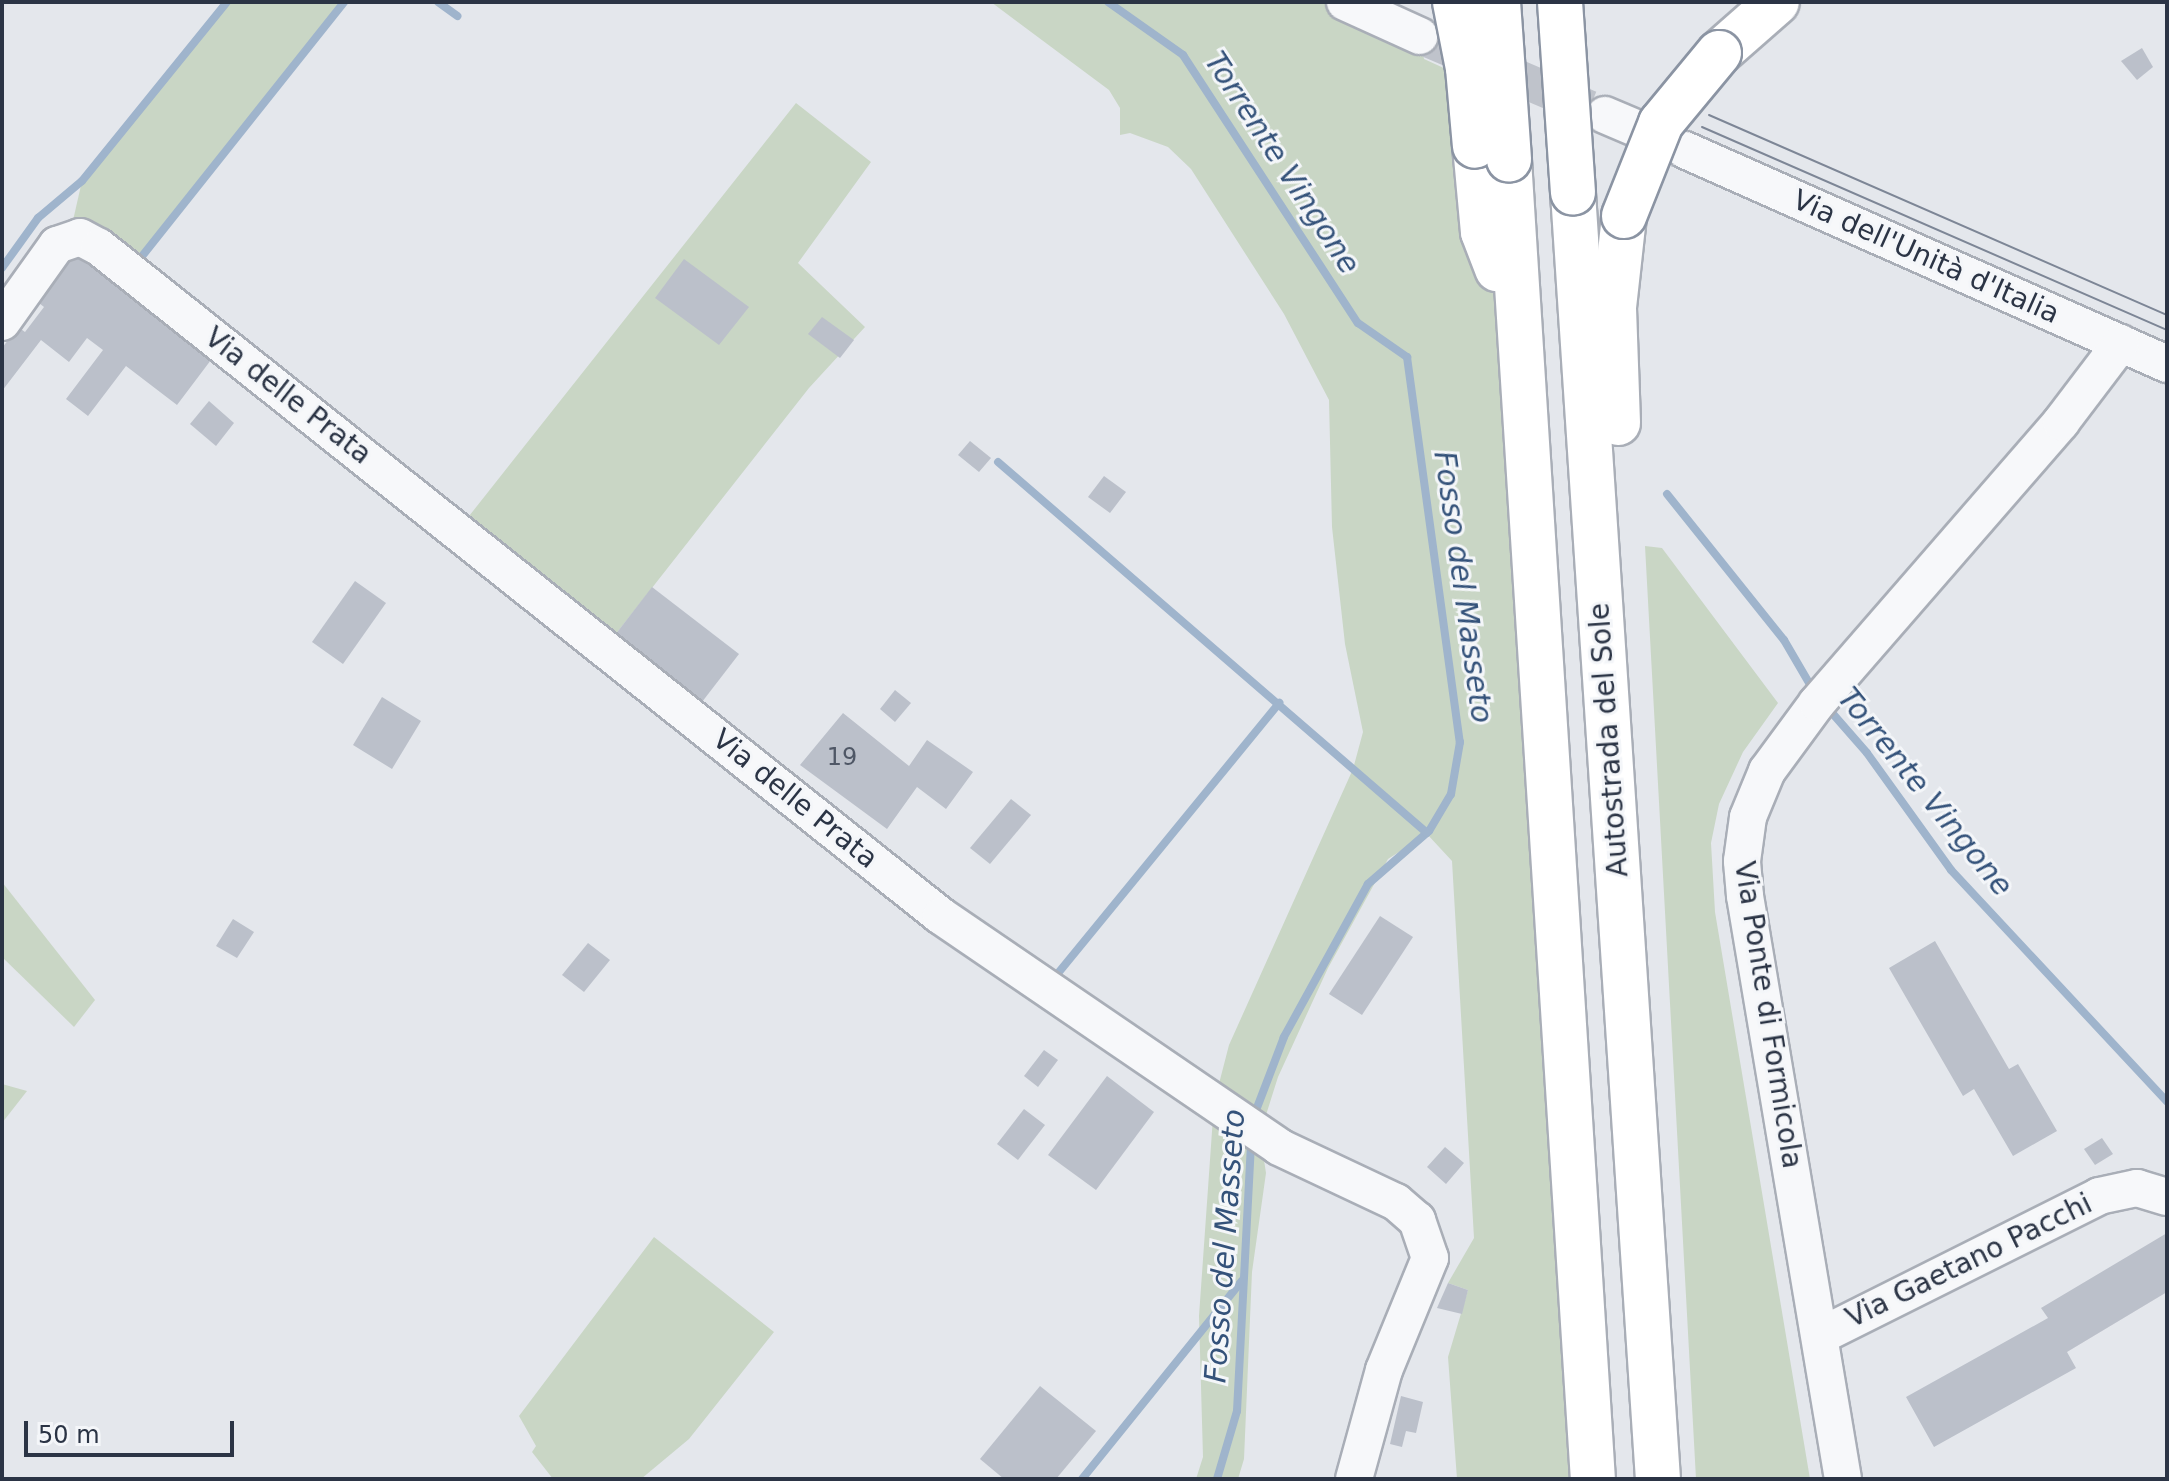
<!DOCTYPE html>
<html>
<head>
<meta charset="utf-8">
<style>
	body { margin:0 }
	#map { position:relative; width:2169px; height:1481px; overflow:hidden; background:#e4e7ec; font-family:"DejaVu Sans",sans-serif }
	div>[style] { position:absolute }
	.green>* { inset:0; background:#c9d6c5 }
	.stream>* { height:8px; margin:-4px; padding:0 4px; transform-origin:4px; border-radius:4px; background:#9fb4cc }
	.building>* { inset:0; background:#bbc0ca }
	.minor-tunnel>* { height:36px; margin-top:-18px; transform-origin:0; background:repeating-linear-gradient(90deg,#bfc3cb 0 36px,transparent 0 54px) }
	.roads { filter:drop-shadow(2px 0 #a9aeb7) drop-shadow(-2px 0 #a9aeb7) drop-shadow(0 2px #a9aeb7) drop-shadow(0 -2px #a9aeb7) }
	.minor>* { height:36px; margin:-18px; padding:0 18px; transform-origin:18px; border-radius:18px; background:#f7f8fa }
	.highway>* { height:44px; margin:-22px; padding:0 22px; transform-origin:22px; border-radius:22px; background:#fff }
	.tram>* { height:2px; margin:-1px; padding:0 1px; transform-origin:1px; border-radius:1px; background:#7d8696 }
	.bridges { filter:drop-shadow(2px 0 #8b94a3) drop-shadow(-2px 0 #8b94a3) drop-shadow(0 2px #8b94a3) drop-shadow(0 -2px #8b94a3) }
	.highway-bridge>* { height:44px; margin:-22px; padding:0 22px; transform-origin:22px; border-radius:22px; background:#fff }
	span { translate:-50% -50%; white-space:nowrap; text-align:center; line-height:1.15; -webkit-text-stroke:6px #f4f6f9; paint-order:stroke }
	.number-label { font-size:24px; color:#4f5766 }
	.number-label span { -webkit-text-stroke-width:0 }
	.street-label { font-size:28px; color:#2b3445 }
	.water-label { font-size:30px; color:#34527a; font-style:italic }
	.frame { position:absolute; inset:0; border:4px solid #2b3445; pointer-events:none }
	.scale { position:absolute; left:24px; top:1421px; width:210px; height:36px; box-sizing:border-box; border:4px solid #2b3445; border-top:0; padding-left:10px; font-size:24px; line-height:28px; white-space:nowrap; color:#2b3445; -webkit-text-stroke:6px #f4f6f9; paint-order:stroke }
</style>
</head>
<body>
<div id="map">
	<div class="green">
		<div style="clip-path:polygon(227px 2px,344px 2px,139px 260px,69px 238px,82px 181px)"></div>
		<div style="clip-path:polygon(991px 2px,1347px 2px,1420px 36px,1424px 59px,1470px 80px,1521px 335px,1589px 1479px,1457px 1479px,1448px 1357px,1468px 1290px,1448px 1283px,1474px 1238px,1452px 861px,1427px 834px,1388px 859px,1328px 968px,1278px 1077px,1260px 1134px,1266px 1173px,1252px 1272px,1244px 1459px,1238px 1479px,1196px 1479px,1203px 1457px,1199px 1316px,1214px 1103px,1229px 1045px,1353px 769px,1363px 732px,1345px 644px,1332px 527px,1329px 400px,1284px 314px,1191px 169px,1168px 147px,1130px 133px,1120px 135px,1120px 108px,1109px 90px)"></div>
		<div style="clip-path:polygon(796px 103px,871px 162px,798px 263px,865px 327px,809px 388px,615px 635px,458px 530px)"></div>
		<div style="clip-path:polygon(1645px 546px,1662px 548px,1778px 703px,1743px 752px,1719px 804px,1711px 843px,1715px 912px,1810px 1479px,1696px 1479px)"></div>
		<div style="clip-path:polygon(2px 882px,95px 1000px,74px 1027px,2px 957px)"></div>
		<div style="clip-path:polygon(2px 1084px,27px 1091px,2px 1123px)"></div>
		<div style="clip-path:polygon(654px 1237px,774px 1332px,689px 1439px,641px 1479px,553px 1479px,532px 1452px,536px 1446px,519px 1416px)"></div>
	</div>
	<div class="stream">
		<div style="left:438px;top:2px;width:24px;rotate:36deg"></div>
		<div style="left:1108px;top:2px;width:92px;rotate:35.2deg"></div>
		<div style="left:1183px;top:55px;width:320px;rotate:56.9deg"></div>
		<div style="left:1358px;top:323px;width:60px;rotate:34.8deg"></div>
		<div style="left:1407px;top:357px;width:389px;rotate:82.2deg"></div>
		<div style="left:1460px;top:742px;width:53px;rotate:99.8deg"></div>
		<div style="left:1451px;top:794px;width:43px;rotate:120.7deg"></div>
		<div style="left:1429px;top:831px;width:81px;rotate:139deg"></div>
		<div style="left:1368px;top:884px;width:175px;rotate:118.8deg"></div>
		<div style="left:1284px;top:1037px;width:87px;rotate:110.9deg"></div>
		<div style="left:139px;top:260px;width:330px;rotate:-51.5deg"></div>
		<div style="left:2px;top:268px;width:62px;rotate:-54.2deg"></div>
		<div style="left:38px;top:218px;width:57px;rotate:-40.1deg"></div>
		<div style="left:82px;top:181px;width:230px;rotate:-51deg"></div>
		<div style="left:998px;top:462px;width:567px;rotate:40.85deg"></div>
		<div style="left:1667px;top:494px;width:187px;rotate:51.3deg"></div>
		<div style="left:1784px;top:640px;width:61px;rotate:59.7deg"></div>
		<div style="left:1826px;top:706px;width:62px;rotate:48.9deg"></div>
		<div style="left:1867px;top:753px;width:144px;rotate:54.3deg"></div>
		<div style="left:1951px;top:870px;width:317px;rotate:47deg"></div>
		<div style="left:1059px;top:972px;width:348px;rotate:-50.7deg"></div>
		<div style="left:1082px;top:1479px;width:255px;rotate:-51.1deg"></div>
		<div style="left:1217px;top:1479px;width:71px;rotate:-73.6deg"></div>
		<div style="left:1237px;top:1411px;width:271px;rotate:-87deg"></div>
	</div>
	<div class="building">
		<div style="clip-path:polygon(2142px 48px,2153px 67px,2137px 80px,2121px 61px)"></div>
		<div style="clip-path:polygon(74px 246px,217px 352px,177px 405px,126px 366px,88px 416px,66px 399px,103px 350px,87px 338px,69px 362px,41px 340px,2px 391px,2px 348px,18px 327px,25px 332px,44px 307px,34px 299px)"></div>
		<div style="clip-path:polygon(684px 259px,749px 307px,719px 345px,655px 298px)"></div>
		<div style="clip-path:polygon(822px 317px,854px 340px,840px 358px,808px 334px)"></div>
		<div style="clip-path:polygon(209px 401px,234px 423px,216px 446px,190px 424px)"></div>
		<div style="clip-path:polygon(970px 441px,991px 458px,979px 472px,958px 455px)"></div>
		<div style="clip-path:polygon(1104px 476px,1126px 492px,1110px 513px,1088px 497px)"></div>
		<div style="clip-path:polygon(355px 581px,386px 603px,343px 664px,312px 642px)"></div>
		<div style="clip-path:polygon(652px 587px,739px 654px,702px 702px,615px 635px)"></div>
		<div style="clip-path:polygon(895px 690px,911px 703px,895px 722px,880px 709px)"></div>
		<div style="clip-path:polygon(382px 697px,421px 721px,392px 769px,353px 745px)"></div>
		<div style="clip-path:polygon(843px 713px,909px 766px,927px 740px,973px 772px,946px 809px,917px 787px,887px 829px,800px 765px)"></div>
		<div style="clip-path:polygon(1011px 799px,1031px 815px,990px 864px,970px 848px)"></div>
		<div style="clip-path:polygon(1380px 916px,1413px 937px,1362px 1015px,1329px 994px)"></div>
		<div style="clip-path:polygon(233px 919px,254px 932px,237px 958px,216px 946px)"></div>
		<div style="clip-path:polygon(1935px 941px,2009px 1069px,2018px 1064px,2057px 1131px,2013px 1156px,1974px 1089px,1963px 1096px,1889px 968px)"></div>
		<div style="clip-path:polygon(588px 943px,610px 960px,584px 992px,562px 975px)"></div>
		<div style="clip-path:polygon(1044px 1050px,1058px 1060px,1038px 1087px,1024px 1076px)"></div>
		<div style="clip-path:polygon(1107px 1076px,1154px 1112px,1096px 1190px,1048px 1155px)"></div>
		<div style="clip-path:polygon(1024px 1109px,1045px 1125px,1018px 1160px,997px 1144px)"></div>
		<div style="clip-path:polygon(2102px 1138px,2113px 1154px,2095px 1165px,2084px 1149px)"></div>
		<div style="clip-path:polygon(1445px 1147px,1464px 1163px,1446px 1184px,1427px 1167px)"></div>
		<div style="clip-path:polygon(2167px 1233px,2167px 1292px,2067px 1352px,2076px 1368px,1934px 1447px,1906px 1397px,2048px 1318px,2041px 1308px)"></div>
		<div style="clip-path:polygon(1448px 1283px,1468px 1290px,1462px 1314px,1437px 1308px)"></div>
		<div style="clip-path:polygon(1040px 1386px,1096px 1431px,1056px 1479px,1004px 1479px,980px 1459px)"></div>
		<div style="clip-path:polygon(1401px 1396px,1423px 1402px,1416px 1433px,1406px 1431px,1402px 1447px,1390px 1444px)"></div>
	</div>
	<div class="minor-tunnel">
		<div style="left:1420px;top:36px;width:184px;rotate:23.1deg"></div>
	</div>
	<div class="roads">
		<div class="minor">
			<div style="left:1345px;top:2px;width:82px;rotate:24.4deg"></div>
			<div style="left:1605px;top:115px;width:36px;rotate:23deg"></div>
			<div style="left:1685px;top:150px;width:527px;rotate:23.94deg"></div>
			<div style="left:2px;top:322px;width:95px;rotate:-54.5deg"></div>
			<div style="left:57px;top:245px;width:24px;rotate:-19deg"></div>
			<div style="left:80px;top:237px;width:21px;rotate:28deg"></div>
			<div style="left:99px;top:247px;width:1075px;rotate:38.47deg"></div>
			<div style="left:941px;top:916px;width:409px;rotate:34.3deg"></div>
			<div style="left:1279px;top:1147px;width:129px;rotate:25.2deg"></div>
			<div style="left:1396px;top:1202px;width:28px;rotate:41deg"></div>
			<div style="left:1417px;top:1220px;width:40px;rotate:71.1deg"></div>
			<div style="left:1430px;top:1258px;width:121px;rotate:112.3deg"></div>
			<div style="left:1384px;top:1370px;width:113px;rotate:105.4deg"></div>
			<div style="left:1820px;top:1336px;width:312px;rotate:-26.6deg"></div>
			<div style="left:2099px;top:1196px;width:39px;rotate:-12deg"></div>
			<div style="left:2137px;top:1188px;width:31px;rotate:17deg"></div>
			<div style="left:1843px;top:1479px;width:591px;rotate:-99.54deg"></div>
			<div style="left:1745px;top:896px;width:35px;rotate:-95deg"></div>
			<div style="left:1742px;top:861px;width:44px;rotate:-82.2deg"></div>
			<div style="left:1748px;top:817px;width:50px;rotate:-67.6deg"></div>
			<div style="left:1767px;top:771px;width:84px;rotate:-53.7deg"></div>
			<div style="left:1817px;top:703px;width:372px;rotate:-49deg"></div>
			<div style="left:2061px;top:422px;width:99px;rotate:-52.8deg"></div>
		</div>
		<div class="highway">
			<div style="left:1719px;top:53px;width:77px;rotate:-41.3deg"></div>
			<div style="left:1475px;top:146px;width:86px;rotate:84.7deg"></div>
			<div style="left:1483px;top:232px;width:40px;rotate:69deg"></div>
			<div style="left:1509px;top:160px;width:1322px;rotate:86.36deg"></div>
			<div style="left:1573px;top:193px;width:1289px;rotate:86.22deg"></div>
			<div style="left:1618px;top:423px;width:116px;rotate:-92deg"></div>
			<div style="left:1614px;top:307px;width:92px;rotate:-83.7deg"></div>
		</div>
	</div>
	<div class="tram">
		<div style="left:1709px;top:115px;width:500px;rotate:23.6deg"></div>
		<div style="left:1702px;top:127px;width:507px;rotate:23.58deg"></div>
	</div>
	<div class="bridges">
		<div class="highway-bridge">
			<div style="left:1455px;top:2px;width:67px;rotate:78.9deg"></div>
			<div style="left:1468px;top:68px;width:78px;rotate:84.9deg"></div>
			<div style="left:1498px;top:2px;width:158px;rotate:86deg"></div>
			<div style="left:1560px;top:2px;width:191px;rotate:86.1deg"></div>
			<div style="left:1624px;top:216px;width:100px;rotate:-68.3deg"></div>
			<div style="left:1661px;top:123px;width:91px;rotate:-50.4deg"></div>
		</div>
	</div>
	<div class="number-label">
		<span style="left:842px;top:758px">19</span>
	</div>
	<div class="street-label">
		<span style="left:1926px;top:257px;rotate:24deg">Via dell'Unità d'Italia</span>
		<span style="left:288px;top:396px;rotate:38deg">Via delle Prata</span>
		<span style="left:1609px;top:740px;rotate:-94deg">Autostrada del Sole</span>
		<span style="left:795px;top:799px;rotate:39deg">Via delle Prata</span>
		<span style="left:1768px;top:1015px;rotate:81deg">Via Ponte di Formicola</span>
		<span style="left:1969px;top:1261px;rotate:-26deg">Via Gaetano Pacchi</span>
	</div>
	<div class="water-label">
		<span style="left:1282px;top:163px;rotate:57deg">Torrente Vingone</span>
		<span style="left:1463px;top:587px;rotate:82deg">Fosso del Masseto</span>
		<span style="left:1925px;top:792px;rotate:51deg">Torrente Vingone</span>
		<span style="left:1225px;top:1246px;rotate:-86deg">Fosso del Masseto</span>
	</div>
	<div class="frame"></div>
	<div class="scale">50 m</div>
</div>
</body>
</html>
